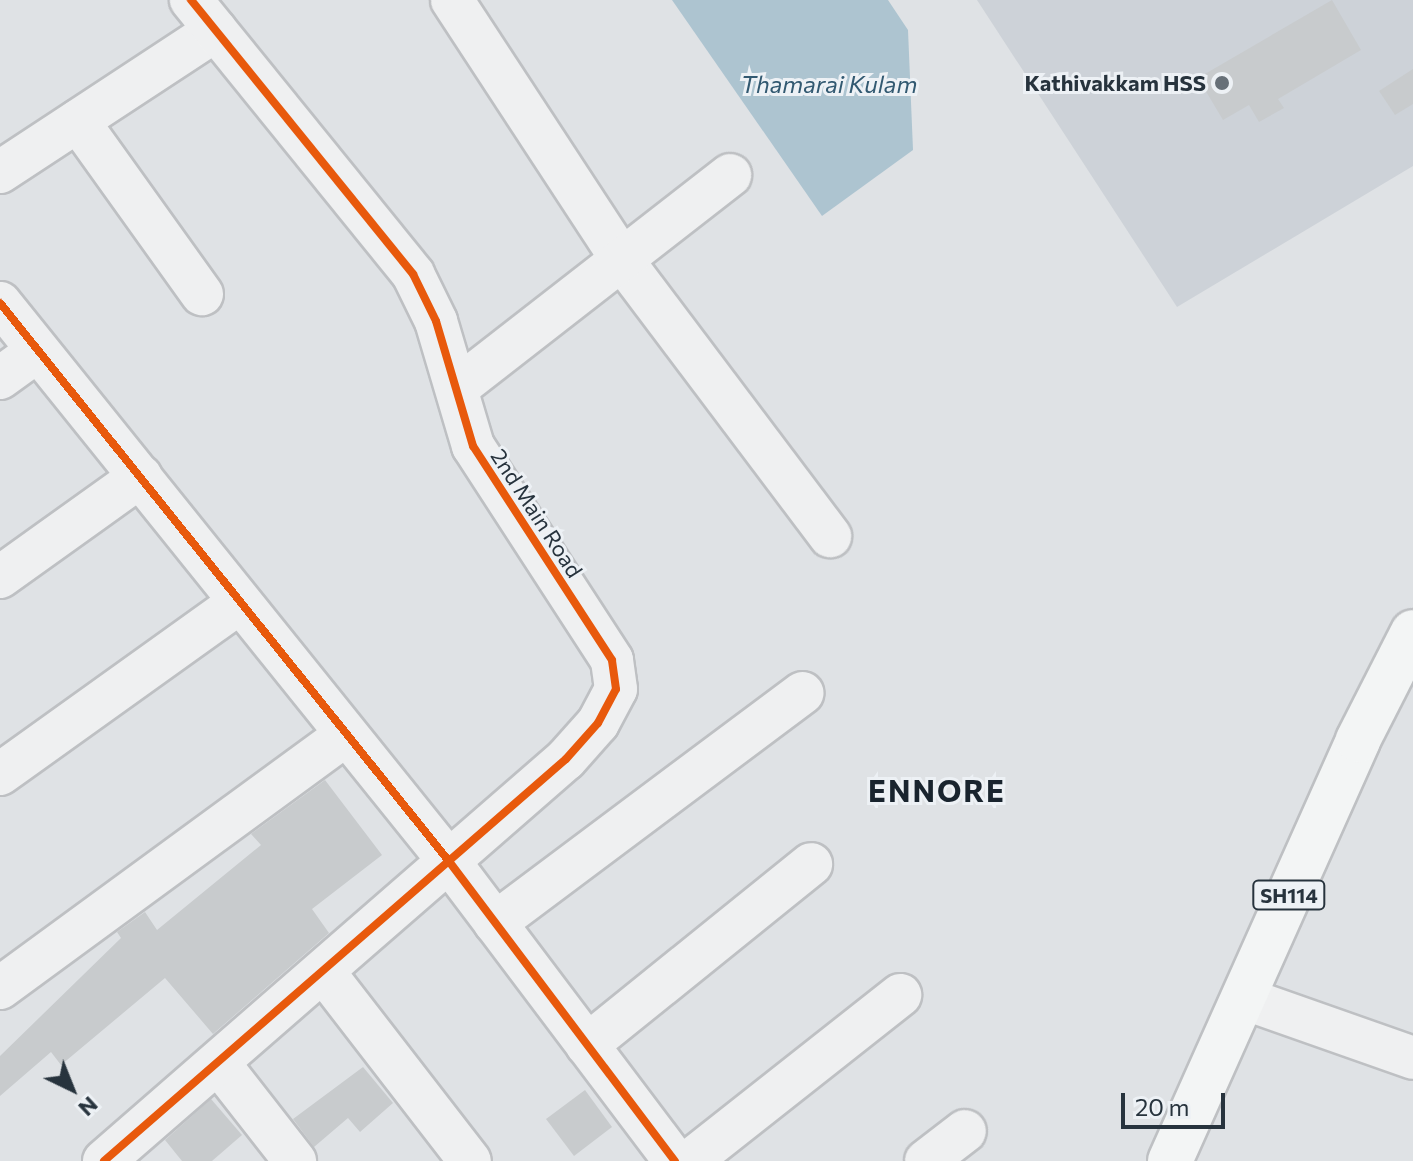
<!DOCTYPE html>
<html>
<head>
<meta charset="utf-8">
<style>
	body { margin:0 }
	#map { position:relative; width:1413px; height:1161px; overflow:hidden; background:#dfe2e5; font-family:Commissioner,sans-serif }
	div>[style] { position:absolute }
	.built>* { inset:0; background:#cdd2d8 }
	.water>* { inset:0; background:#adc4d0 }
	.building>* { inset:0; background:#c8cbcd }
	.roads { filter:drop-shadow(2px 0 #bec0c3) drop-shadow(-2px 0 #bec0c3) drop-shadow(0 2px #bec0c3) drop-shadow(0 -2px #bec0c3) }
	.street>* { height:42px; margin:-21px; padding:0 21px; transform-origin:21px; border-radius:21px; background:#eff0f1 }
	.primary>* { height:44px; margin:-22px; padding:0 22px; transform-origin:22px; border-radius:22px; background:#f3f5f5 }
	.cycleway>* { height:8px; margin:-4px; padding:0 4px; transform-origin:4px; border-radius:4px; background:#e8590c }
	.dots>* { width:22px; height:22px; translate:-50% -50%; box-sizing:border-box; border:4px solid #edf1f5; border-radius:50% }
	span { translate:-50% -50%; white-space:nowrap; text-align:center; line-height:1.15; -webkit-text-stroke:6px #edf1f5; paint-order:stroke }
	.shield-label span { padding:2px 6px; background:#edf1f5; border:2px solid; border-radius:6px; -webkit-text-stroke-width:0 }
	.shield-label { font-size:20px; color:#27333d; font-weight:700 }
	.poi-label { font-size:22px; color:#27333d; font-weight:700 }
	.right { translate:-100% -50%; text-align:right }
	.street-label { font-size:22px; color:#27333d }
	.water-label { font-size:24px; color:#325971; font-style:italic }
	.district-label { font-size:30px; color:#19242e; font-weight:700; letter-spacing:2px }
	.north { position:absolute; left:32px; top:1049px; width:80px; height:80px; -webkit-text-stroke:6px #edf1f5; paint-order:stroke; rotate:137deg; font-size:22px; font-weight:700; line-height:32px; text-align:center; color:#27333d }
	.north::after { content:''; display:block; margin:auto; width:28px; height:36px; background:#27333d; clip-path:polygon(50% 0,100% 100%,50% 72%,0 100%) }
	.scale { position:absolute; left:1121px; top:1093px; width:104px; height:36px; box-sizing:border-box; border:4px solid #27333d; border-top:0; padding-left:10px; font-size:24px; line-height:28px; white-space:nowrap; color:#27333d; -webkit-text-stroke:6px #edf1f5; paint-order:stroke }
</style>
</head>
<body>
<div id="map">
	<div class="built">
		<div style="clip-path:polygon(977px 0,1413px 0,1413px 166px,1177px 307px)"></div>
	</div>
	<div class="water">
		<div style="clip-path:polygon(672px 0,888px 0,908px 30px,913px 150px,822px 216px)"></div>
	</div>
	<div class="building">
		<div style="clip-path:polygon(1332px 0,1361px 50px,1278px 99px,1284px 108px,1259px 122px,1249px 105px,1223px 120px,1198px 78px)"></div>
		<div style="clip-path:polygon(1413px 69px,1413px 104px,1395px 115px,1379px 91px)"></div>
		<div style="clip-path:polygon(325px 780px,382px 855px,312px 909px,329px 933px,213px 1034px,165px 978px,61px 1065px,51px 1052px,0 1096px,0 1056px,121px 938px,117px 932px,145px 912px,157px 930px,261px 845px,251px 834px)"></div>
		<div style="clip-path:polygon(363px 1067px,393px 1103px,360px 1132px,348px 1118px,314px 1147px,293px 1119px)"></div>
		<div style="clip-path:polygon(585px 1090px,612px 1127px,574px 1156px,546px 1119px)"></div>
		<div style="clip-path:polygon(211px 1099px,242px 1135px,212px 1161px,182px 1161px,165px 1140px)"></div>
	</div>
	<div class="roads">
		<div class="street">
			<div style="left:452px;top:0;width:311px;rotate:56.8deg"></div>
			<div style="left:622px;top:260px;width:346px;rotate:53deg"></div>
			<div style="left:78px;top:121px;width:213px;rotate:54.4deg"></div>
			<div style="left:0;top:172px;width:258px;rotate:-33.3deg"></div>
			<div style="left:0;top:303px;width:715px;rotate:51.19deg"></div>
			<div style="left:448px;top:860px;width:377px;rotate:53deg"></div>
			<div style="left:0;top:378px;width:44px;rotate:-35.8deg"></div>
			<div style="left:458px;top:387px;width:345px;rotate:-37.9deg"></div>
			<div style="left:0;top:577px;width:173px;rotate:-35.6deg"></div>
			<div style="left:0;top:774px;width:294px;rotate:-35.6deg"></div>
			<div style="left:495px;top:923px;width:384px;rotate:-36.8deg"></div>
			<div style="left:323px;top:971px;width:240px;rotate:52.3deg"></div>
			<div style="left:0;top:988px;width:429px;rotate:-36.2deg"></div>
			<div style="left:1243px;top:998px;width:180px;rotate:19.4deg"></div>
			<div style="left:587px;top:1045px;width:288px;rotate:-38.9deg"></div>
			<div style="left:220px;top:1065px;width:122px;rotate:52deg"></div>
			<div style="left:104px;top:1161px;width:612px;rotate:-41.03deg"></div>
			<div style="left:566px;top:759px;width:48px;rotate:-48.4deg"></div>
			<div style="left:598px;top:723px;width:38px;rotate:-62deg"></div>
			<div style="left:616px;top:689px;width:29px;rotate:-98deg"></div>
			<div style="left:612px;top:660px;width:255px;rotate:-123deg"></div>
			<div style="left:473px;top:446px;width:130px;rotate:-106.5deg"></div>
			<div style="left:436px;top:321px;width:52px;rotate:-116.1deg"></div>
			<div style="left:413px;top:274px;width:353px;rotate:-129deg"></div>
			<div style="left:690px;top:1161px;width:268px;rotate:-38.3deg"></div>
			<div style="left:926px;top:1161px;width:49px;rotate:-37.6deg"></div>
		</div>
		<div class="primary">
			<div style="left:1170px;top:1161px;width:461px;rotate:-65.9deg"></div>
			<div style="left:1358px;top:740px;width:121px;rotate:-63deg"></div>
		</div>
	</div>
	<div class="cycleway">
		<div style="left:0;top:303px;width:715px;rotate:51.19deg"></div>
		<div style="left:448px;top:860px;width:377px;rotate:53deg"></div>
		<div style="left:104px;top:1161px;width:612px;rotate:-41.03deg"></div>
		<div style="left:566px;top:759px;width:48px;rotate:-48.4deg"></div>
		<div style="left:598px;top:723px;width:38px;rotate:-62deg"></div>
		<div style="left:616px;top:689px;width:29px;rotate:-98deg"></div>
		<div style="left:612px;top:660px;width:255px;rotate:-123deg"></div>
		<div style="left:473px;top:446px;width:130px;rotate:-106.5deg"></div>
		<div style="left:436px;top:321px;width:52px;rotate:-116.1deg"></div>
		<div style="left:413px;top:274px;width:353px;rotate:-129deg"></div>
	</div>
	<div class="dots">
		<div style="left:1222px;top:83px;background:#677078"></div>
	</div>
	<div class="shield-label">
		<span style="left:1289px;top:895px">SH114</span>
	</div>
	<div class="poi-label">
		<span class="right" style="left:1206px;top:83px">Kathivakkam HSS</span>
	</div>
	<div class="street-label">
		<span style="left:537px;top:513px;rotate:57deg">2nd Main Road</span>
	</div>
	<div class="water-label">
		<span style="left:829px;top:84px">Thamarai Kulam</span>
	</div>
	<div class="district-label">
		<span style="left:937px;top:790px">ENNORE</span>
	</div>
	<div class="north">N</div>
	<div class="scale">20 m</div>
</div>
</body>
</html>
